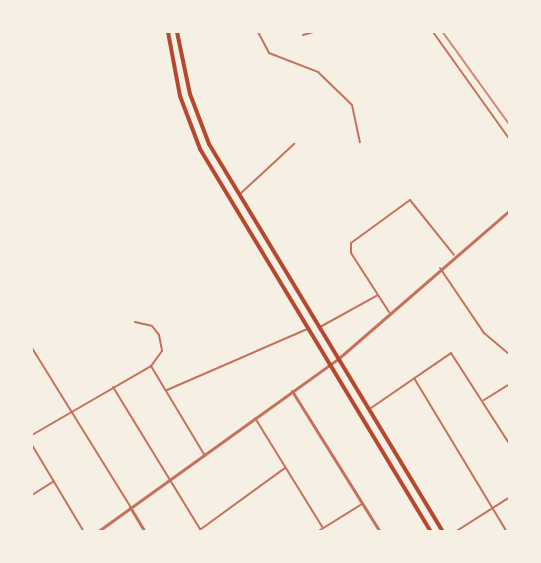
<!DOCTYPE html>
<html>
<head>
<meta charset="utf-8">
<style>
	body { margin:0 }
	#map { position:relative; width:541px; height:563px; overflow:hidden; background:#f6efe4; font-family:Commissioner,sans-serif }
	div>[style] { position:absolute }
	.minor>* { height:2px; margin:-1px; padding:0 1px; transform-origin:1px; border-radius:1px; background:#c5725c }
	.tertiary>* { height:3px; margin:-1.5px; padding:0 1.5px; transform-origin:1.5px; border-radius:1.5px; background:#c5725c }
	.primary>* { height:4px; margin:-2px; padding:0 2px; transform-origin:2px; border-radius:2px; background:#b5482f }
	.rail>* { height:1.5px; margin:-0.75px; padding:0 0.75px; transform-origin:0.75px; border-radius:0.75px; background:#cf8b77 }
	span { translate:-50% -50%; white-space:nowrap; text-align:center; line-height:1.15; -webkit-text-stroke:4.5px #f6efe4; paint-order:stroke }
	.frame { position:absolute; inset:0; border:33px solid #f6efe4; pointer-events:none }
</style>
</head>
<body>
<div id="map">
	<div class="minor">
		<div style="left:258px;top:32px;width:24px;rotate:62deg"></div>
		<div style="left:269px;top:53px;width:53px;rotate:21.2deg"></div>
		<div style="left:318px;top:72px;width:47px;rotate:44.1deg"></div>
		<div style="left:352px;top:105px;width:38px;rotate:78deg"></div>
		<div style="left:433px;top:32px;width:133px;rotate:54.5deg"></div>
		<div style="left:303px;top:35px;width:11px;rotate:-15deg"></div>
		<div style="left:240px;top:194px;width:74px;rotate:-42.8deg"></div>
		<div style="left:440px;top:268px;width:78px;rotate:55.9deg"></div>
		<div style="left:484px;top:333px;width:31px;rotate:40deg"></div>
		<div style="left:389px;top:312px;width:70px;rotate:-122.8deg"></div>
		<div style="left:351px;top:253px;width:10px;rotate:-90deg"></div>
		<div style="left:351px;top:243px;width:73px;rotate:-36.1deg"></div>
		<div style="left:410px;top:200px;width:70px;rotate:51.3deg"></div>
		<div style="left:135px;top:322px;width:17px;rotate:13deg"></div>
		<div style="left:152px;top:326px;width:11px;rotate:52deg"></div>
		<div style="left:159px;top:335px;width:16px;rotate:79deg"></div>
		<div style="left:162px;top:351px;width:19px;rotate:126deg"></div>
		<div style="left:320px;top:327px;width:66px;rotate:-28.9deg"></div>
		<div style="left:32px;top:348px;width:186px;rotate:58.2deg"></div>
		<div style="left:414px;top:378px;width:180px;rotate:58.9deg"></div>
		<div style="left:113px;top:387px;width:170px;rotate:58.5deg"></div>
		<div style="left:167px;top:390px;width:153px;rotate:-23.5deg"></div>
		<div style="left:484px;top:400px;width:31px;rotate:-32deg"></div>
		<div style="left:371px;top:408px;width:97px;rotate:-34.5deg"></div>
		<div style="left:451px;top:353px;width:109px;rotate:57.3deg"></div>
		<div style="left:255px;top:418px;width:129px;rotate:58.3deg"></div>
		<div style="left:32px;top:435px;width:138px;rotate:-30.1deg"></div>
		<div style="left:151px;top:366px;width:105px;rotate:59deg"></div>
		<div style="left:32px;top:445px;width:101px;rotate:59.1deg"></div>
		<div style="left:32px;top:495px;width:26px;rotate:-32deg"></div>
		<div style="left:201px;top:529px;width:104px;rotate:-36deg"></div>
		<div style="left:317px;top:532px;width:53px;rotate:-31.9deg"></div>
		<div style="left:455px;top:532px;width:65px;rotate:-32.5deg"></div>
	</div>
	<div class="tertiary">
		<div style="left:292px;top:391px;width:166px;rotate:58deg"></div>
		<div style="left:130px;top:507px;width:29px;rotate:59deg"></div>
		<div style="left:97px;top:532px;width:298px;rotate:-35.7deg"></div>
		<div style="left:339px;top:358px;width:226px;rotate:-40.9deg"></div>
	</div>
	<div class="primary">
		<div style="left:168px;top:32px;width:65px;rotate:79.4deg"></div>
		<div style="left:180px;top:96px;width:57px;rotate:69.3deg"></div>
		<div style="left:200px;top:149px;width:447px;rotate:58.9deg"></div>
		<div style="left:177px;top:32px;width:63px;rotate:78.2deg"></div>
		<div style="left:190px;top:94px;width:53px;rotate:69.2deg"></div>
		<div style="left:209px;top:144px;width:453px;rotate:58.9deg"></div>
	</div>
	<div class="rail">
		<div style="left:443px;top:32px;width:115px;rotate:54.2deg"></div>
	</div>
	<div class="frame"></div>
</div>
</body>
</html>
